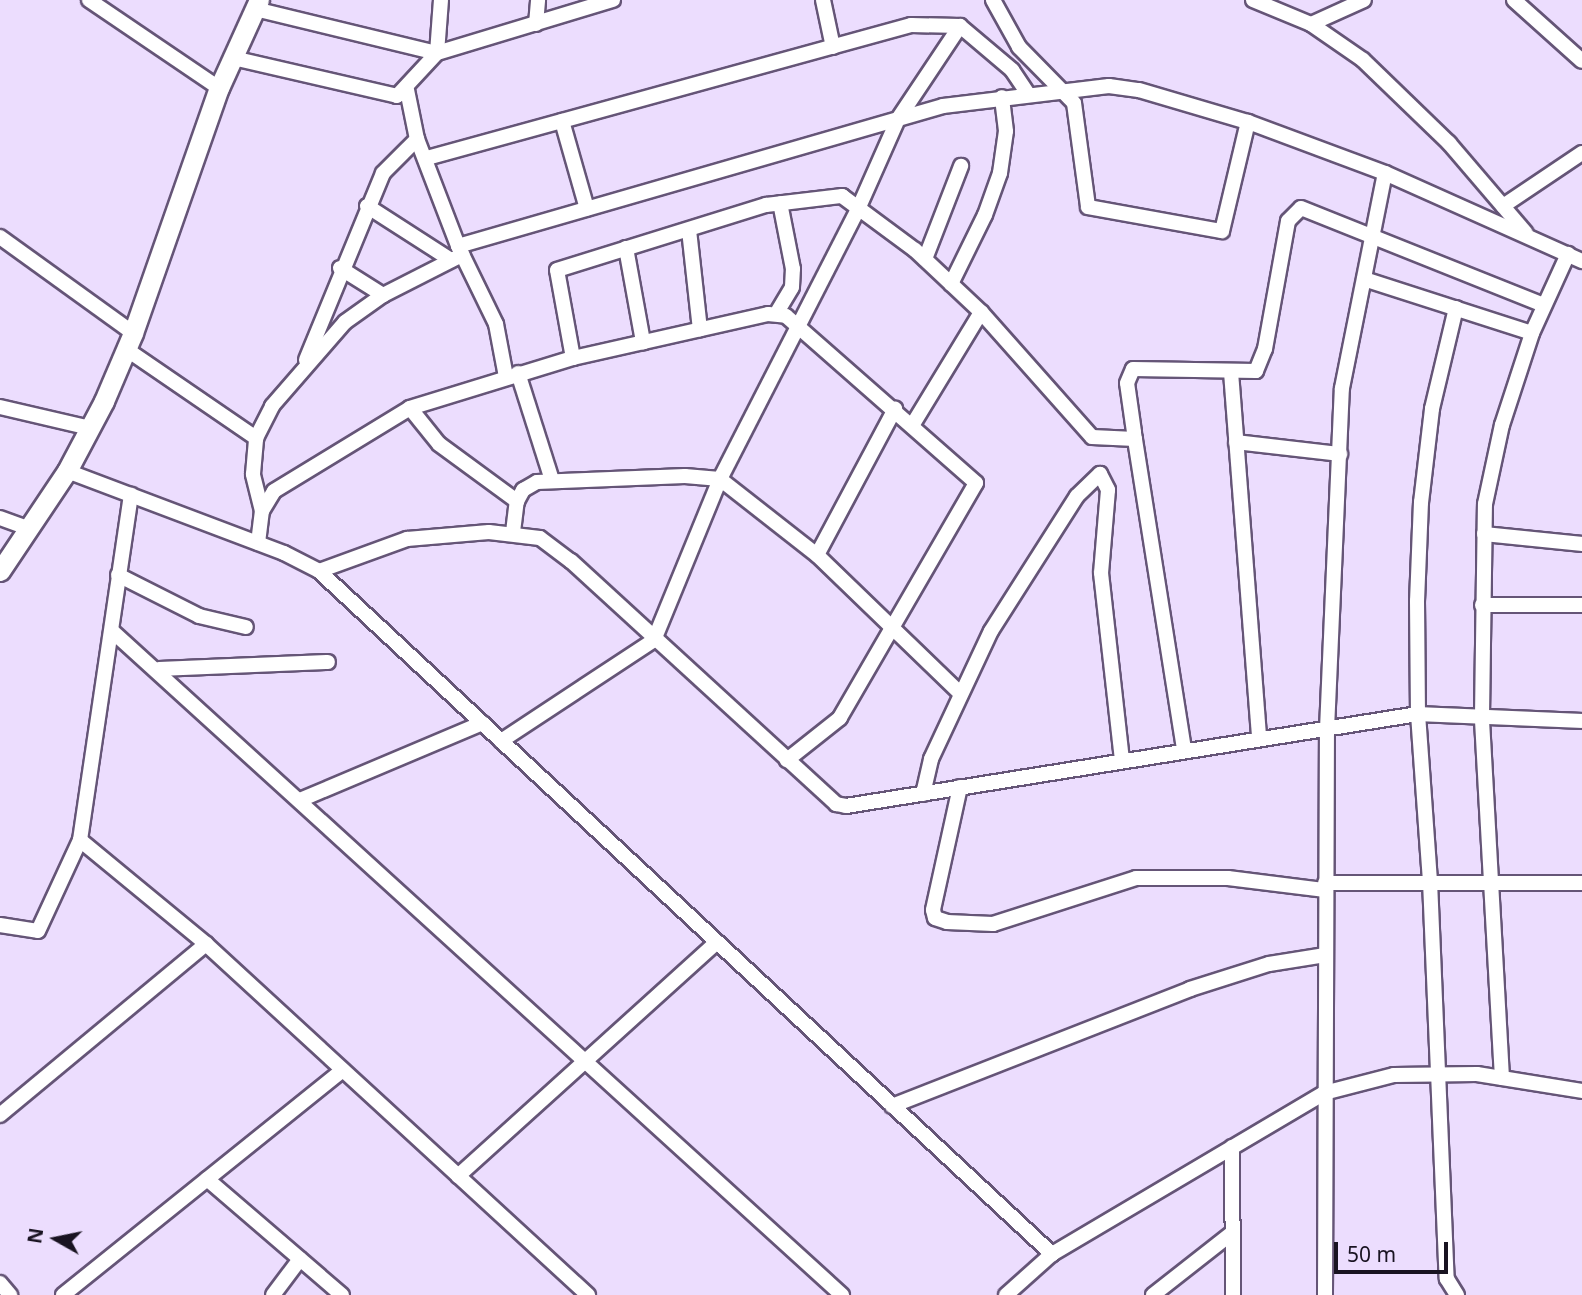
<!DOCTYPE html>
<html>
<head>
<meta charset="utf-8">
<style>
	body { margin:0 }
	#map { position:relative; width:1582px; height:1295px; overflow:hidden; background:#ecddfe; font-family:"Noto Sans",sans-serif }
	div>[style] { position:absolute }
	.roads { filter:drop-shadow(2px 0 #655577) drop-shadow(-2px 0 #655577) drop-shadow(0 2px #655577) drop-shadow(0 -2px #655577) }
	.street>* { height:14px; margin:-7px; padding:0 7px; transform-origin:7px; border-radius:7px; background:#fff }
	.secondary>* { height:19px; margin:-9.5px; padding:0 9.5px; transform-origin:9.5px; border-radius:9.5px; background:#fff }
	span { translate:-50% -50%; white-space:nowrap; text-align:center; line-height:1.15; -webkit-text-stroke:5px #ecddfe; paint-order:stroke }
	.north { position:absolute; left:21px; top:1204px; width:70px; height:70px; -webkit-text-stroke:5px #ecddfe; paint-order:stroke; rotate:279deg; font-size:19px; font-weight:700; line-height:28px; text-align:center; color:#191321 }
	.north::after { content:''; display:block; margin:auto; width:24px; height:32px; background:#191321; clip-path:polygon(50% 0,100% 100%,50% 72%,0 100%) }
	.scale { position:absolute; left:1334px; top:1242px; width:114px; height:32px; box-sizing:border-box; border:4px solid #191321; border-top:0; padding-left:9px; font-size:21px; line-height:24px; white-space:nowrap; color:#191321; -webkit-text-stroke:5px #ecddfe; paint-order:stroke }
</style>
</head>
<body>
<div id="map">
	<div class="roads">
		<div class="street">
			<div style="left:89px;top:0;width:157px;rotate:34.1deg"></div>
			<div style="left:823px;top:0;width:48px;rotate:78deg"></div>
			<div style="left:993px;top:0;width:54px;rotate:61deg"></div>
			<div style="left:1019px;top:47px;width:78px;rotate:45.5deg"></div>
			<div style="left:1074px;top:103px;width:105px;rotate:82.3deg"></div>
			<div style="left:1088px;top:207px;width:136px;rotate:10.2deg"></div>
			<div style="left:1222px;top:231px;width:112px;rotate:-76.6deg"></div>
			<div style="left:1253px;top:0;width:63px;rotate:22.5deg"></div>
			<div style="left:1311px;top:24px;width:63px;rotate:34.7deg"></div>
			<div style="left:1363px;top:60px;width:120px;rotate:44deg"></div>
			<div style="left:1449px;top:143px;width:118px;rotate:49.5deg"></div>
			<div style="left:1514px;top:0;width:91px;rotate:41.9deg"></div>
			<div style="left:255px;top:9px;width:187px;rotate:13.6deg"></div>
			<div style="left:536px;top:24px;width:24px;rotate:-85deg"></div>
			<div style="left:1311px;top:24px;width:58px;rotate:-24.4deg"></div>
			<div style="left:437px;top:53px;width:53px;rotate:-85.7deg"></div>
			<div style="left:233px;top:58px;width:168px;rotate:13deg"></div>
			<div style="left:397px;top:96px;width:59px;rotate:-47.1deg"></div>
			<div style="left:437px;top:53px;width:184px;rotate:-16.8deg"></div>
			<div style="left:407px;top:90px;width:50px;rotate:78.5deg"></div>
			<div style="left:417px;top:139px;width:115px;rotate:69deg"></div>
			<div style="left:458px;top:246px;width:87px;rotate:64deg"></div>
			<div style="left:496px;top:324px;width:54px;rotate:79.3deg"></div>
			<div style="left:562px;top:121px;width:91px;rotate:74.1deg"></div>
			<div style="left:427px;top:158px;width:502px;rotate:-15.37deg"></div>
			<div style="left:911px;top:25px;width:49px;rotate:1.2deg"></div>
			<div style="left:960px;top:26px;width:68px;rotate:40.2deg"></div>
			<div style="left:1012px;top:70px;width:29px;rotate:56deg"></div>
			<div style="left:367px;top:206px;width:100px;rotate:32.7deg"></div>
			<div style="left:1503px;top:206px;width:95px;rotate:-33.9deg"></div>
			<div style="left:689px;top:230px;width:100px;rotate:83.7deg"></div>
			<div style="left:0;top:237px;width:164px;rotate:35.8deg"></div>
			<div style="left:458px;top:246px;width:505px;rotate:-16.1deg"></div>
			<div style="left:943px;top:106px;width:167px;rotate:-6.9deg"></div>
			<div style="left:1109px;top:86px;width:30px;rotate:8deg"></div>
			<div style="left:1139px;top:90px;width:114px;rotate:16.4deg"></div>
			<div style="left:1248px;top:122px;width:146px;rotate:20.4deg"></div>
			<div style="left:1385px;top:173px;width:216px;rotate:24.1deg"></div>
			<div style="left:626px;top:248px;width:96px;rotate:79.7deg"></div>
			<div style="left:925px;top:259px;width:100px;rotate:-68.8deg"></div>
			<div style="left:340px;top:268px;width:51px;rotate:32.1deg"></div>
			<div style="left:1364px;top:279px;width:176px;rotate:17.8deg"></div>
			<div style="left:951px;top:284px;width:77px;rotate:-63.8deg"></div>
			<div style="left:985px;top:215px;width:45px;rotate:-70.3deg"></div>
			<div style="left:1000px;top:173px;width:42px;rotate:-81.9deg"></div>
			<div style="left:1006px;top:131px;width:34px;rotate:-97deg"></div>
			<div style="left:1456px;top:308px;width:104px;rotate:103.4deg"></div>
			<div style="left:1432px;top:409px;width:94px;rotate:96.7deg"></div>
			<div style="left:1421px;top:502px;width:99px;rotate:92.3deg"></div>
			<div style="left:1417px;top:601px;width:113px;rotate:89.5deg"></div>
			<div style="left:1418px;top:714px;width:167px;rotate:85.9deg"></div>
			<div style="left:1430px;top:881px;width:398px;rotate:87.6deg"></div>
			<div style="left:1447px;top:1279px;width:19px;rotate:58deg"></div>
			<div style="left:776px;top:314px;width:31px;rotate:-59deg"></div>
			<div style="left:792px;top:287px;width:18px;rotate:-87deg"></div>
			<div style="left:793px;top:269px;width:67px;rotate:-101.1deg"></div>
			<div style="left:126px;top:349px;width:158px;rotate:34.4deg"></div>
			<div style="left:573px;top:358px;width:89px;rotate:-100.3deg"></div>
			<div style="left:557px;top:270px;width:219px;rotate:-17.3deg"></div>
			<div style="left:766px;top:205px;width:77px;rotate:-6.8deg"></div>
			<div style="left:842px;top:196px;width:91px;rotate:36.5deg"></div>
			<div style="left:915px;top:250px;width:91px;rotate:43.2deg"></div>
			<div style="left:981px;top:312px;width:167px;rotate:48.4deg"></div>
			<div style="left:1092px;top:437px;width:43px;rotate:2.7deg"></div>
			<div style="left:306px;top:360px;width:202px;rotate:-67.6deg"></div>
			<div style="left:383px;top:173px;width:48px;rotate:-45deg"></div>
			<div style="left:1231px;top:372px;width:368px;rotate:85.6deg"></div>
			<div style="left:518px;top:373px;width:112px;rotate:72.4deg"></div>
			<div style="left:0;top:407px;width:92px;rotate:13.1deg"></div>
			<div style="left:410px;top:408px;width:46px;rotate:51.1deg"></div>
			<div style="left:439px;top:444px;width:97px;rotate:36.2deg"></div>
			<div style="left:913px;top:424px;width:131px;rotate:-58.7deg"></div>
			<div style="left:1236px;top:442px;width:105px;rotate:6.6deg"></div>
			<div style="left:67px;top:471px;width:232px;rotate:20.7deg"></div>
			<div style="left:284px;top:553px;width:39px;rotate:27deg"></div>
			<div style="left:319px;top:571px;width:1002px;rotate:42.98deg"></div>
			<div style="left:262px;top:511px;width:23px;rotate:-59deg"></div>
			<div style="left:274px;top:491px;width:159px;rotate:-31.4deg"></div>
			<div style="left:410px;top:408px;width:170px;rotate:-17.1deg"></div>
			<div style="left:573px;top:358px;width:200px;rotate:-12.7deg"></div>
			<div style="left:768px;top:314px;width:18px;rotate:6deg"></div>
			<div style="left:786px;top:316px;width:253px;rotate:41.3deg"></div>
			<div style="left:976px;top:483px;width:272px;rotate:120.1deg"></div>
			<div style="left:840px;top:718px;width:68px;rotate:141.6deg"></div>
			<div style="left:0;top:518px;width:33px;rotate:20deg"></div>
			<div style="left:513px;top:532px;width:31px;rotate:-83deg"></div>
			<div style="left:517px;top:501px;width:13px;rotate:-61deg"></div>
			<div style="left:523px;top:490px;width:16px;rotate:-30deg"></div>
			<div style="left:537px;top:482px;width:148px;rotate:-2.3deg"></div>
			<div style="left:685px;top:476px;width:35px;rotate:5deg"></div>
			<div style="left:720px;top:479px;width:123px;rotate:38.1deg"></div>
			<div style="left:817px;top:555px;width:199px;rotate:44deg"></div>
			<div style="left:1484px;top:534px;width:99px;rotate:5.8deg"></div>
			<div style="left:258px;top:543px;width:32px;rotate:-83deg"></div>
			<div style="left:262px;top:511px;width:38px;rotate:-104deg"></div>
			<div style="left:253px;top:474px;width:36px;rotate:-85deg"></div>
			<div style="left:256px;top:438px;width:36px;rotate:-63deg"></div>
			<div style="left:272px;top:406px;width:111px;rotate:-49deg"></div>
			<div style="left:345px;top:322px;width:47px;rotate:-35.4deg"></div>
			<div style="left:383px;top:295px;width:89px;rotate:-26.9deg"></div>
			<div style="left:817px;top:555px;width:166px;rotate:-61.9deg"></div>
			<div style="left:319px;top:571px;width:94px;rotate:-20deg"></div>
			<div style="left:407px;top:539px;width:82px;rotate:-4.9deg"></div>
			<div style="left:489px;top:532px;width:51px;rotate:6.7deg"></div>
			<div style="left:540px;top:538px;width:39px;rotate:37deg"></div>
			<div style="left:571px;top:561px;width:360px;rotate:42.5deg"></div>
			<div style="left:836px;top:804px;width:10px;rotate:11deg"></div>
			<div style="left:846px;top:806px;width:579px;rotate:-9.14deg"></div>
			<div style="left:1418px;top:714px;width:164px;rotate:2.4deg"></div>
			<div style="left:118px;top:575px;width:91px;rotate:26.8deg"></div>
			<div style="left:199px;top:616px;width:48px;rotate:13.2deg"></div>
			<div style="left:1482px;top:605px;width:100px"></div>
			<div style="left:112px;top:631px;width:987px;rotate:42.29deg"></div>
			<div style="left:159px;top:669px;width:169px;rotate:-2.4deg"></div>
			<div style="left:501px;top:741px;width:183px;rotate:-33.4deg"></div>
			<div style="left:654px;top:640px;width:174px;rotate:-67.7deg"></div>
			<div style="left:720px;top:479px;width:305px;rotate:-62.9deg"></div>
			<div style="left:859px;top:207px;width:96px;rotate:-66.1deg"></div>
			<div style="left:898px;top:119px;width:112px;rotate:-56.3deg"></div>
			<div style="left:1184px;top:749px;width:321px;rotate:-99deg"></div>
			<div style="left:1134px;top:432px;width:49px;rotate:-98.1deg"></div>
			<div style="left:1127px;top:383px;width:15px;rotate:-67deg"></div>
			<div style="left:1133px;top:369px;width:123px;rotate:0.9deg"></div>
			<div style="left:1256px;top:371px;width:24px;rotate:-68deg"></div>
			<div style="left:1265px;top:349px;width:130px;rotate:-79.8deg"></div>
			<div style="left:1288px;top:221px;width:18px;rotate:-45deg"></div>
			<div style="left:1301px;top:208px;width:258px;rotate:21.8deg"></div>
			<div style="left:960px;top:787px;width:126px;rotate:102.4deg"></div>
			<div style="left:933px;top:910px;width:8px;rotate:76deg"></div>
			<div style="left:935px;top:918px;width:13px;rotate:18deg"></div>
			<div style="left:947px;top:922px;width:46px;rotate:2.5deg"></div>
			<div style="left:993px;top:924px;width:150px;rotate:-17.8deg"></div>
			<div style="left:1136px;top:878px;width:92px"></div>
			<div style="left:1228px;top:878px;width:98px;rotate:7.1deg"></div>
			<div style="left:923px;top:794px;width:36px;rotate:-77deg"></div>
			<div style="left:931px;top:759px;width:141px;rotate:-64.9deg"></div>
			<div style="left:991px;top:631px;width:160px;rotate:-57.5deg"></div>
			<div style="left:1077px;top:496px;width:32px;rotate:-44deg"></div>
			<div style="left:1100px;top:474px;width:18px;rotate:63deg"></div>
			<div style="left:1108px;top:490px;width:83px;rotate:94.8deg"></div>
			<div style="left:1101px;top:573px;width:187px;rotate:83.6deg"></div>
			<div style="left:300px;top:800px;width:198px;rotate:-22.9deg"></div>
			<div style="left:80px;top:840px;width:163px;rotate:39.5deg"></div>
			<div style="left:206px;top:944px;width:519px;rotate:42.58deg"></div>
			<div style="left:1325px;top:883px;width:257px"></div>
			<div style="left:0;top:925px;width:38px;rotate:9deg"></div>
			<div style="left:38px;top:931px;width:100px;rotate:-65.2deg"></div>
			<div style="left:80px;top:840px;width:349px;rotate:-81.6deg"></div>
			<div style="left:1502px;top:1078px;width:363px;rotate:-93.2deg"></div>
			<div style="left:1482px;top:716px;width:212px;rotate:-89.2deg"></div>
			<div style="left:1485px;top:504px;width:81px;rotate:-77.9deg"></div>
			<div style="left:1502px;top:425px;width:97px;rotate:-71.9deg"></div>
			<div style="left:1532px;top:333px;width:87px;rotate:-65.5deg"></div>
			<div style="left:892px;top:1106px;width:320px;rotate:-21.4deg"></div>
			<div style="left:1190px;top:989px;width:83px;rotate:-17.6deg"></div>
			<div style="left:1269px;top:964px;width:57px;rotate:-9.1deg"></div>
			<div style="left:0;top:1115px;width:268px;rotate:-39.7deg"></div>
			<div style="left:1232px;top:1147px;width:148px;rotate:89.6deg"></div>
			<div style="left:458px;top:1176px;width:349px;rotate:-42.1deg"></div>
			<div style="left:207px;top:1179px;width:178px;rotate:40.7deg"></div>
			<div style="left:0;top:1283px;width:16px;rotate:50deg"></div>
			<div style="left:63px;top:1295px;width:359px;rotate:-38.8deg"></div>
			<div style="left:273px;top:1295px;width:45px;rotate:-53.1deg"></div>
			<div style="left:1006px;top:1295px;width:62px;rotate:-41.7deg"></div>
			<div style="left:1052px;top:1254px;width:316px;rotate:-30.6deg"></div>
			<div style="left:1324px;top:1093px;width:72px;rotate:-14.4deg"></div>
			<div style="left:1394px;top:1075px;width:83px;rotate:-0.7deg"></div>
			<div style="left:1477px;top:1074px;width:106px;rotate:9.2deg"></div>
			<div style="left:1153px;top:1295px;width:100px;rotate:-38.1deg"></div>
			<div style="left:1325px;top:1295px;width:566px;rotate:-89.8deg"></div>
			<div style="left:1327px;top:729px;width:341px;rotate:-87.5deg"></div>
			<div style="left:1342px;top:388px;width:219px;rotate:-78.7deg"></div>
		</div>
		<div class="secondary">
			<div style="left:0;top:571px;width:120px;rotate:-56.2deg"></div>
			<div style="left:67px;top:471px;width:79px;rotate:-62.1deg"></div>
			<div style="left:104px;top:401px;width:74px;rotate:-66.9deg"></div>
			<div style="left:133px;top:333px;width:260px;rotate:-70.7deg"></div>
			<div style="left:219px;top:88px;width:97px;rotate:-65.6deg"></div>
		</div>
	</div>
	<div class="north">N</div>
	<div class="scale">50 m</div>
</div>
</body>
</html>
